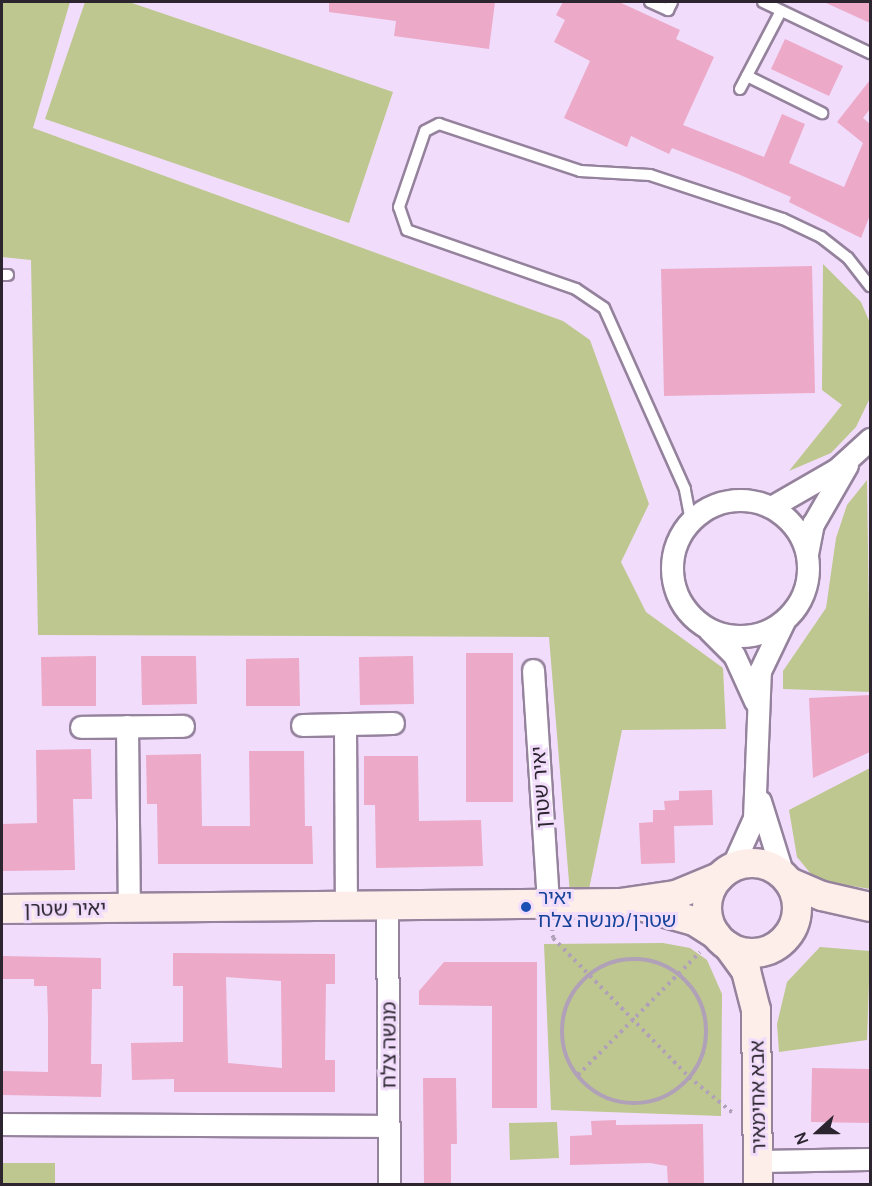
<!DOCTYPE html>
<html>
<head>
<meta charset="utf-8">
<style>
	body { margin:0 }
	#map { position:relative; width:872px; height:1186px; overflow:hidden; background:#f1ddfb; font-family:Manrope,"Noto Sans Hebrew",sans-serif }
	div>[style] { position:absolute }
	.green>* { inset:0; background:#bdc78f }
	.building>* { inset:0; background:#eca9c8 }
	.path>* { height:4px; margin-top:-2px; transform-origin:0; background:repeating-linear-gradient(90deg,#b0a1b8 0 3px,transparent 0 7.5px) }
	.path>.ring { margin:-2px; padding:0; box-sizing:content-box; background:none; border:4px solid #b0a1b8; border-radius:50% }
	.roads { filter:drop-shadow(2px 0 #95829d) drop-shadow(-2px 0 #95829d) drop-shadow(0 2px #95829d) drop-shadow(0 -2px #95829d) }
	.lane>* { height:10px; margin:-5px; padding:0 5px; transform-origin:5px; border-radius:5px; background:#fff }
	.street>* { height:21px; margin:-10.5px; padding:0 10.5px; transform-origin:10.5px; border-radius:10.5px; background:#fff }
	.street>.ring { margin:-10.5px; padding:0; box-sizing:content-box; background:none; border:21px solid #fff; border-radius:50% }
	.secondary>* { height:28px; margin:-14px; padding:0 14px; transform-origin:14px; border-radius:14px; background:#feeeea }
	.secondary>.ring { margin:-14px; padding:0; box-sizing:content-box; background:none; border:28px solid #feeeea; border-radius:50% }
	.dots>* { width:16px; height:16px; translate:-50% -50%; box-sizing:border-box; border:3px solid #f1ddfb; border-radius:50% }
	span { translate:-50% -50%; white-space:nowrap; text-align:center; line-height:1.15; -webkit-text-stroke:6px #f1ddfb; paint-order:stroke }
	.street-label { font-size:20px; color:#2c2530 }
	.transit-label { font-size:20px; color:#164399 }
	.left { translate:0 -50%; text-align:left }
	.frame { position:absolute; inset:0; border:3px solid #2c2530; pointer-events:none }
	.north { position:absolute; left:788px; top:1102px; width:60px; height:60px; -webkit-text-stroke:4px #f1ddfb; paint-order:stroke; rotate:249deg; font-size:16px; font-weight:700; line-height:24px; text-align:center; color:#2c2530 }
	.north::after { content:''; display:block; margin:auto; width:21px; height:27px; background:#2c2530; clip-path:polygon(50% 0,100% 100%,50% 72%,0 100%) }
</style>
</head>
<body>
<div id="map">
	<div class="green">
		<div style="clip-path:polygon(2px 2px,70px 2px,33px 128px,563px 321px,590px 340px,649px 504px,621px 562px,646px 612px,723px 668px,726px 729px,622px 730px,588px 894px,570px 894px,549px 637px,38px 635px,31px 260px,2px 257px)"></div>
		<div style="clip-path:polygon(85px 2px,129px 2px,393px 92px,349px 223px,45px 119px)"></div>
		<div style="clip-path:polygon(823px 264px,861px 302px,870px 323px,870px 398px,856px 427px,831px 453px,789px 471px,842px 405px,822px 390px)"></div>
		<div style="clip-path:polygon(867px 480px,870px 692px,783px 689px,783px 671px,826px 608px,836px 538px,847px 505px)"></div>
		<div style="clip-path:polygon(870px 768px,870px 889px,816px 880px,797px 857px,789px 810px)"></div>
		<div style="clip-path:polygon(663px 943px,690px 948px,707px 960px,722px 994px,721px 1116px,551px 1110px,544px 944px)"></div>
		<div style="clip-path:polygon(820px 947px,870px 951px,867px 1040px,779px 1052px,777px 1024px,787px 982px)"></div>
		<div style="clip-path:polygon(557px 1122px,559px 1158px,510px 1160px,509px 1123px)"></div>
		<div style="clip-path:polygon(2px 1163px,55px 1163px,55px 1184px,2px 1184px)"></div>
	</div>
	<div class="building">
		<div style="clip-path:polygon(329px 2px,495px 2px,489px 49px,394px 36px,396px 21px,329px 12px)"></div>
		<div style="clip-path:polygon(563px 2px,619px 2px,680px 30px,676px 39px,714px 57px,683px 125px,764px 157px,782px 114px,805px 124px,789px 163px,844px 187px,863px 143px,837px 122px,870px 80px,870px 109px,863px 118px,870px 124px,870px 215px,861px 238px,789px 202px,791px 197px,738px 174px,672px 148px,669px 154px,631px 136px,627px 147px,564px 118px,590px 61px,554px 42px,565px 20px,556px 15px)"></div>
		<div style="clip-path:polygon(824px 2px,870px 2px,870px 23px)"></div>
		<div style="clip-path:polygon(785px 39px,843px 66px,829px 96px,771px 69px)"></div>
		<div style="clip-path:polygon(812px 266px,815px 393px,664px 396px,661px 269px)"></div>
		<div style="clip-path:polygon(466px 653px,513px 653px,513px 802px,466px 802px)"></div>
		<div style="clip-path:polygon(96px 656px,96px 706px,42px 706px,41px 657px)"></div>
		<div style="clip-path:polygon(141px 656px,196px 656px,197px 704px,142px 705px)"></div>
		<div style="clip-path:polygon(413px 656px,414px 704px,360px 705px,359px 657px)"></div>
		<div style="clip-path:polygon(299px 658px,300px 706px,246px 706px,246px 659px)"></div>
		<div style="clip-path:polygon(870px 695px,870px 752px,813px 778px,809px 698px)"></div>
		<div style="clip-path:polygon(91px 749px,92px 799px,73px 799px,75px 870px,2px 871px,2px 824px,37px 823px,36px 750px)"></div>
		<div style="clip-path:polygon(249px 751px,304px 751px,305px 826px,312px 826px,313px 864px,158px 864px,157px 804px,147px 804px,146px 755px,201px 754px,202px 826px,250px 826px)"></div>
		<div style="clip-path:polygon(364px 756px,418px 756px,419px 821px,481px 820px,483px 866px,376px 868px,375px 805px,364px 805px)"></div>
		<div style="clip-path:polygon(712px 790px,713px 825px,674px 826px,675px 863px,641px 864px,639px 823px,653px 822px,653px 810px,665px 810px,664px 801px,679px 800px,679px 791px)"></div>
		<div style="clip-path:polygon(evenodd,173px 953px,335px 954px,335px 984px,326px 984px,325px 1060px,335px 1060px,335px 1092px,174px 1092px,174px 1079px,132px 1080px,131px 1043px,183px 1042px,183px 986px,173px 986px,173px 953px,226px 977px,281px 981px,282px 1068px,228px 1063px,226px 977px)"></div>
		<div style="clip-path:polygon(2px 956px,101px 958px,101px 989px,92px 989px,91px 1064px,102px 1064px,101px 1097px,2px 1095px,2px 1071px,48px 1072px,48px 1018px,47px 986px,34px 986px,34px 979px,2px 979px)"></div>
		<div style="clip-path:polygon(444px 962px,537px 962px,537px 1108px,492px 1108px,492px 1006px,419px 1005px,419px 991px)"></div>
		<div style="clip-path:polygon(812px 1068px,870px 1069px,870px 1123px,811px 1122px)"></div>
		<div style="clip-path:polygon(423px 1078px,456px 1078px,457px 1144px,451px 1144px,451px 1185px,424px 1185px)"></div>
		<div style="clip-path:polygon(616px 1120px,616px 1125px,703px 1124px,704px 1184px,668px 1185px,667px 1166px,650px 1163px,570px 1165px,570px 1136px,592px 1135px,591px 1121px)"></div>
	</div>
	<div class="path">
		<div style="left:552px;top:928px;width:10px;rotate:84deg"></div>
		<div style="left:553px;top:938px;width:194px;rotate:45.6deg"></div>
		<div style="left:689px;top:1077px;width:58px;rotate:39.4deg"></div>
		<div class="ring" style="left:562px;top:959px;width:140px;height:140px"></div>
		<div style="left:578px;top:1075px;width:173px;rotate:-45.2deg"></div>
	</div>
	<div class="roads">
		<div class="lane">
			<div style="left:650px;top:2px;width:20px;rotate:24deg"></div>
			<div style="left:668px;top:10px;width:9px;rotate:-63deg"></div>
			<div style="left:763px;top:2px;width:119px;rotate:25.5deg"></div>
			<div style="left:747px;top:76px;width:84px;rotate:26.3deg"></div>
			<div style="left:740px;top:89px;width:88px;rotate:-62.3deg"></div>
			<div style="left:2px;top:275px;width:6px"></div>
			<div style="left:691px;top:521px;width:33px;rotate:-101deg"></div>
			<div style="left:685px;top:489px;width:198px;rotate:-114.1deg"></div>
			<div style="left:604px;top:308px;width:34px;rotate:-146deg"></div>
			<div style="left:576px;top:289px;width:179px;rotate:-160.8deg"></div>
			<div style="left:407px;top:230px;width:24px;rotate:-109deg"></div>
			<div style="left:399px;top:207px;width:80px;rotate:-71.1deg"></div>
			<div style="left:425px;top:131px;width:16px;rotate:-27deg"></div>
			<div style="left:439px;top:124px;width:149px;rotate:18.4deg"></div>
			<div style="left:580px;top:171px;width:70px;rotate:3.3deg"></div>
			<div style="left:650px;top:175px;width:140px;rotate:18.3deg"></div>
			<div style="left:783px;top:219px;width:42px;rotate:25.3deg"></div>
			<div style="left:821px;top:237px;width:34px;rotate:38deg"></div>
			<div style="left:848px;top:258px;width:36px;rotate:52deg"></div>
		</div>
		<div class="street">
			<div class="ring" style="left:672px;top:500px;width:115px;height:115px"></div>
			<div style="left:771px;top:507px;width:76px;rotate:-29.9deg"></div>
			<div style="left:837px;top:469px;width:45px;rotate:-42.3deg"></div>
			<div style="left:807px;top:554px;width:31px;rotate:-79deg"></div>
			<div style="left:813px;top:524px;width:68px;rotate:-60deg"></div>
			<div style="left:709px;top:630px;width:35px;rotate:45deg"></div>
			<div style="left:734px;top:655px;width:51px;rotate:65.5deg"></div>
			<div style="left:533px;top:670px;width:233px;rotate:86.3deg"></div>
			<div style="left:345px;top:724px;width:181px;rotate:89.7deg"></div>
			<div style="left:302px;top:725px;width:91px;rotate:-1.3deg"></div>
			<div style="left:127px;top:726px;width:181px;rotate:89.4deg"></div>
			<div style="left:81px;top:727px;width:102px;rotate:-0.6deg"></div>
			<div style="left:760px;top:801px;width:77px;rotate:72.7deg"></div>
			<div style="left:732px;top:867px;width:54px;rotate:-65.8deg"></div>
			<div style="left:754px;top:818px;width:147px;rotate:-87.7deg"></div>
			<div style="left:760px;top:671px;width:55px;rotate:-64.4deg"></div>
			<div style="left:387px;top:905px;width:279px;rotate:89.6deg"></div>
			<div style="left:2px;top:1124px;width:387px;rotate:0.3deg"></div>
			<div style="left:758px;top:1161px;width:112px;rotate:-1deg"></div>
		</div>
		<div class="secondary">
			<div class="ring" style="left:707px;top:863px;width:62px;height:62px"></div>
			<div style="left:789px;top:882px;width:36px;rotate:23deg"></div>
			<div style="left:822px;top:896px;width:49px;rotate:12.9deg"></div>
			<div style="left:640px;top:906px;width:56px;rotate:15.5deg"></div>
			<div style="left:694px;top:921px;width:26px;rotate:32deg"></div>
			<div style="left:2px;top:909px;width:618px;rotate:-0.56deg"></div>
			<div style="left:620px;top:903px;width:57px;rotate:-8.1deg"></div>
			<div style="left:676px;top:895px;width:47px;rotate:-22.7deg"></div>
			<div style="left:728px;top:946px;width:31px;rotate:54deg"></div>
			<div style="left:746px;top:971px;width:40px;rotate:75.6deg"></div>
			<div style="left:756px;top:1010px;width:174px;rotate:89.3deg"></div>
		</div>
	</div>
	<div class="dots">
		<div style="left:526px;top:907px;background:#1a4fb4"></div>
	</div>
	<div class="street-label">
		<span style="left:540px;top:787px;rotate:-94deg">יאיר שטרן</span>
		<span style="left:65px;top:908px;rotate:-1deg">יאיר שטרן</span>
		<span style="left:388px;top:1045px;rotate:-90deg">מנשה צלח</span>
		<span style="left:757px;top:1097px;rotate:-91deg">אבא אחימאיר</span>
	</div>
	<div class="transit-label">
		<span class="left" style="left:538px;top:908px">יאיר<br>שטרן/מנשה צלח</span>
	</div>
	<div class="frame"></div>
	<div class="north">N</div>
</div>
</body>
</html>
